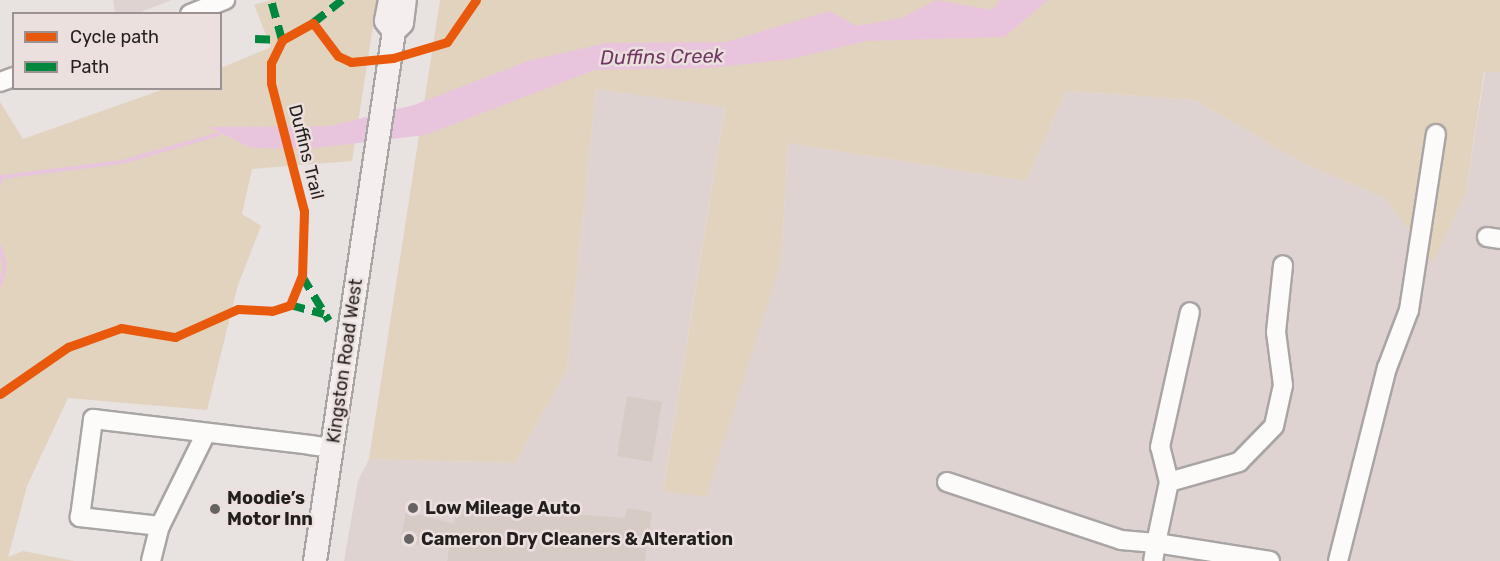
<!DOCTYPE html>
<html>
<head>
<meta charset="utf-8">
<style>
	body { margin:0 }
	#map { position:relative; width:1500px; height:561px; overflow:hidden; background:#e8e2e1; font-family:Rubik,sans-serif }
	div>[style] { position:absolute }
	.built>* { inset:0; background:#dfd3d1 }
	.green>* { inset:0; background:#e2d3be }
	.water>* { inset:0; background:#e8c5dd }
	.stream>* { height:4px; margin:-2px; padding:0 2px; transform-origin:2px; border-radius:2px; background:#e8c5dd }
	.building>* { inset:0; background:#d7cbc6 }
	.roads { filter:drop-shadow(2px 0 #a9a5a4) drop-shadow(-2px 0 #a9a5a4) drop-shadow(0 2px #a9a5a4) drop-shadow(0 -2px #a9a5a4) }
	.minor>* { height:18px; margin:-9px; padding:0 9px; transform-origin:9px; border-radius:9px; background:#fcfbfa }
	.major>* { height:22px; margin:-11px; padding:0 11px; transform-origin:11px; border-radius:11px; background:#f4eeef }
	.quiet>* { height:8px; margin-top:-4px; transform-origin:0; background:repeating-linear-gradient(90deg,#00873e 0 15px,transparent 0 23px) }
	.cycleway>* { height:9px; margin:-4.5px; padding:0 4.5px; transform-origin:4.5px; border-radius:4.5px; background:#e8590c }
	.dots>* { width:16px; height:16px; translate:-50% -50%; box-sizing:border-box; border:3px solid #ebe0de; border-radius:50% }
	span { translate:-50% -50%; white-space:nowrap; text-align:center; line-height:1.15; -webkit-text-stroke:5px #ebe0de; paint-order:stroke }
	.street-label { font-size:18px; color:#221f1e }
	.poi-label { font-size:18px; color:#221f1e; font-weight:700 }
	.left { translate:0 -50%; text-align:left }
	.water-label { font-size:20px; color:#723864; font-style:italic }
	.legend { position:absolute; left:12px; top:12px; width:210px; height:78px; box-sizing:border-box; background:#ebe0de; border:2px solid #9b9391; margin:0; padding:8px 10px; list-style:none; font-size:18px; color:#221f1e }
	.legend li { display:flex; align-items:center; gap:12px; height:30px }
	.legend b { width:30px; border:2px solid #9b9391 }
</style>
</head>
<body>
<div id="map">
	<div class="built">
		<div style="clip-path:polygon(113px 0,172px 0,135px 14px,115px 13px)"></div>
		<div style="clip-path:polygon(1485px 72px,1500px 72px,1500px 561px,344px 561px,358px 481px,369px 459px,515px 463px,567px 369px,596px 89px,725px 106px,663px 490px,781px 262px,788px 143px,1026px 181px,1066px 91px,1195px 100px,1305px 164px,1385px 198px,1433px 261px,1466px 192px)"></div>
	</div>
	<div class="green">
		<div style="clip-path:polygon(271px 0,377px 0,352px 161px,252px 169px,242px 214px,261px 226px,238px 285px,207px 410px,68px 398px,27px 486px,8px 557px,23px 551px,74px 561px,0 561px,0 102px,23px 139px,164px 89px,220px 88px,221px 68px,271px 47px,254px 5px)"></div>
		<div style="clip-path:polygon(440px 0,1500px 0,1500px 72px,1484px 72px,1466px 192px,1433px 262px,1385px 198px,1305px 164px,1195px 100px,1066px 91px,1026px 181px,788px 143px,781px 262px,706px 497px,663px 491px,725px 107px,596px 89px,567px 369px,515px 463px,369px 459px)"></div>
	</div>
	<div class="water">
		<div style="clip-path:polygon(936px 0,992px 10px,1000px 0,1048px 0,1004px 37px,866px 41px,792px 59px,711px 68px,595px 70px,425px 135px,308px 149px,251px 148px,209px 127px,330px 126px,414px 105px,528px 61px,606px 43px,727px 42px,829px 11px,857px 26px,902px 18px)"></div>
	</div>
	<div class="stream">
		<div style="left:0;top:183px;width:6px;rotate:-72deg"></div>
		<div style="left:2px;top:177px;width:121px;rotate:-7.1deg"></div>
		<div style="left:122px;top:162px;width:101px;rotate:-16.1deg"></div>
		<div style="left:0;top:247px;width:21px;rotate:76deg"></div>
		<div style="left:5px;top:267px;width:18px;rotate:106deg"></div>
	</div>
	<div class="building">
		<div style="clip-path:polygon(627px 396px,662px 402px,652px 462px,617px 456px)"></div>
		<div style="clip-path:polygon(457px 505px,625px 518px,627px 508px,652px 512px,645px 561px,447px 561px,451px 538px,421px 533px,419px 545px,400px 542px,406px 511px,454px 524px)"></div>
	</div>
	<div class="roads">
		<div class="minor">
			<div style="left:190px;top:14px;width:38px;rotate:-22deg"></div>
			<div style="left:0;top:82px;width:15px;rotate:-20deg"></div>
			<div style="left:1487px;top:237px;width:13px;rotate:9deg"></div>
			<div style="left:206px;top:433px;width:104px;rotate:116.3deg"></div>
			<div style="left:160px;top:526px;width:81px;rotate:-173.6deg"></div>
			<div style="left:80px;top:517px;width:99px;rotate:-82.4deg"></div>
			<div style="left:93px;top:419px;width:219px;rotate:6.8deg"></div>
			<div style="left:310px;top:445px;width:22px;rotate:8deg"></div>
			<div style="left:947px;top:482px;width:183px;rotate:18.4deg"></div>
			<div style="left:1121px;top:540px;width:35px;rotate:5deg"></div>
			<div style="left:1156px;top:543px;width:18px;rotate:99deg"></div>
			<div style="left:1169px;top:482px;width:36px;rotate:-104deg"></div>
			<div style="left:1160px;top:447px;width:138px;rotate:-77.5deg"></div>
			<div style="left:151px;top:561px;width:36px;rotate:-76deg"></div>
			<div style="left:1270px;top:561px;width:115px;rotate:-171deg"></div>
			<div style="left:1156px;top:543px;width:62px;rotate:-78deg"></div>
			<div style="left:1169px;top:482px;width:73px;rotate:-15.9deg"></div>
			<div style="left:1239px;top:462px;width:50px;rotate:-45.8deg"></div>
			<div style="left:1274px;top:426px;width:42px;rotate:-77.6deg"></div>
			<div style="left:1283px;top:385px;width:53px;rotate:-97.5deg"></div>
			<div style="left:1276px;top:332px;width:67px;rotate:-84deg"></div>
			<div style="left:1338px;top:561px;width:199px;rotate:-75.8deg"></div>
			<div style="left:1387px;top:368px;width:62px;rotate:-69.2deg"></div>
			<div style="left:1409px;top:310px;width:178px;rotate:-81.3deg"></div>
		</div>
		<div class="major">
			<div style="left:390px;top:0;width:21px;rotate:101deg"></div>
			<div style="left:386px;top:21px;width:13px;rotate:51deg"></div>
			<div style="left:394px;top:31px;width:11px;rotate:-45deg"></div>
			<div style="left:402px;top:23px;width:23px;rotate:-83deg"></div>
			<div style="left:315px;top:561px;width:536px;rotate:-81.52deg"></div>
		</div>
	</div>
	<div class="quiet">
		<div style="left:313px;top:23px;width:37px;rotate:-38deg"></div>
		<div style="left:255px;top:39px;width:27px;rotate:2deg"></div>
		<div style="left:282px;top:40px;width:41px;rotate:-105.4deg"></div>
		<div style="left:302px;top:276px;width:52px;rotate:59deg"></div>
		<div style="left:290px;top:305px;width:35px;rotate:15deg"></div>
	</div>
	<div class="cycleway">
		<div style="left:0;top:394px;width:83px;rotate:-34.7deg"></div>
		<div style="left:68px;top:347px;width:56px;rotate:-19.7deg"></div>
		<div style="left:121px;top:328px;width:55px;rotate:9.5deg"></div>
		<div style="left:175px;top:337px;width:69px;rotate:-24deg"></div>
		<div style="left:238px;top:309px;width:34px;rotate:3deg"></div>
		<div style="left:272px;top:311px;width:19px;rotate:-18deg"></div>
		<div style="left:290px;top:305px;width:31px;rotate:-68deg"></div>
		<div style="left:302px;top:276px;width:65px;rotate:-88.2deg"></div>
		<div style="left:304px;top:211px;width:132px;rotate:-104.5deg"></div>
		<div style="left:271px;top:83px;width:20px;rotate:-90deg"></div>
		<div style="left:271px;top:63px;width:25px;rotate:-64deg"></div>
		<div style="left:282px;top:40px;width:35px;rotate:-29deg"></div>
		<div style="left:313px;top:23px;width:41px;rotate:52.9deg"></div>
		<div style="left:338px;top:56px;width:14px;rotate:25deg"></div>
		<div style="left:351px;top:62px;width:42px;rotate:-5.4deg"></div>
		<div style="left:393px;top:58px;width:56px;rotate:-16.5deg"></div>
		<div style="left:447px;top:42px;width:51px;rotate:-55.4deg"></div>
	</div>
	<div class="dots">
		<div style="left:413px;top:508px;background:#676362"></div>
		<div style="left:215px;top:509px;background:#676362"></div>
		<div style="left:409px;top:539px;background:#676362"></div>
	</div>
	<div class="street-label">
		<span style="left:306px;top:152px;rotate:76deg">Duffins Trail</span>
		<span style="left:345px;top:361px;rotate:-82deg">Kingston Road West</span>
	</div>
	<div class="poi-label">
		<span class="left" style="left:227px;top:509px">Moodie’s<br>Motor Inn</span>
		<span class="left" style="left:425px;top:508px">Low Mileage Auto</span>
		<span class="left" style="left:421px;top:539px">Cameron Dry Cleaners &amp; Alteration</span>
	</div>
	<div class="water-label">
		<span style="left:662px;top:57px;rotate:-1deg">Duffins Creek</span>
	</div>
	<ul class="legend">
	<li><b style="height:8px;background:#e8590c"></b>Cycle path</li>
	<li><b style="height:8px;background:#00873e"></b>Path</li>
	</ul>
</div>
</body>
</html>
